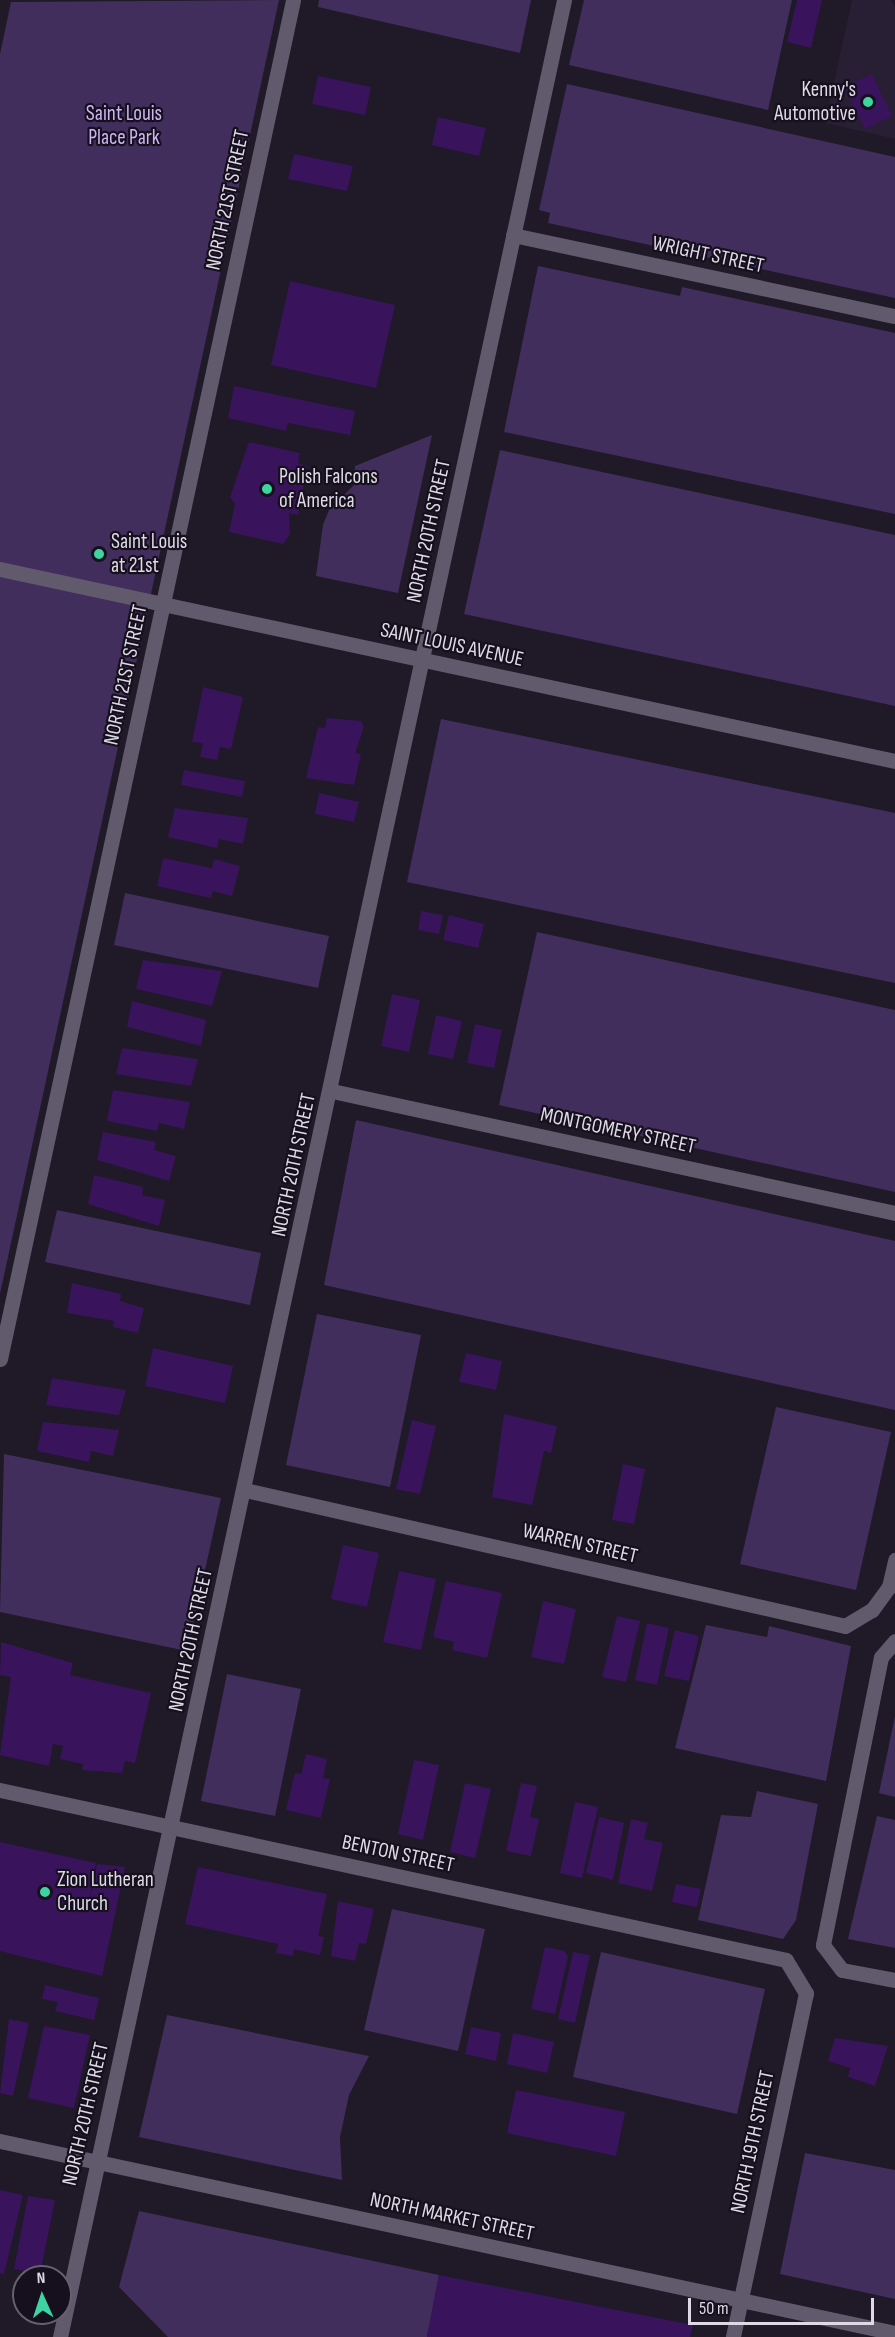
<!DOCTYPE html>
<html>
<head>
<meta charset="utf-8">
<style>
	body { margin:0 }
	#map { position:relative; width:895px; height:2337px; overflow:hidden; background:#1f1928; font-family:"Sofia Sans Condensed",sans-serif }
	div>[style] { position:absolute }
	.built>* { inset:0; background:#281f34 }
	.green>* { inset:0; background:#422e5c }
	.building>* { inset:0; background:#39145d }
	.street>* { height:15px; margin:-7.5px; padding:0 7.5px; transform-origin:7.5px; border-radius:7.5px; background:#615a6c }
	.secondary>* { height:15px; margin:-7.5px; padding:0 7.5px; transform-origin:7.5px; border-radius:7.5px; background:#615a6c }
	.dots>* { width:16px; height:16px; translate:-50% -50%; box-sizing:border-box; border:3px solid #16101e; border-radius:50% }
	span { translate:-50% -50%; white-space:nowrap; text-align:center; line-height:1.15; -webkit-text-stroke:4.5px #16101e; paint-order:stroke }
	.poi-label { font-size:21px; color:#dedae5 }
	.right { translate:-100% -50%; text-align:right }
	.left { translate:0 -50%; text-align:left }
	.park-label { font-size:21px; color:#cdb4f3 }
	.street-label { font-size:21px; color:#dedae5 }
	.north { position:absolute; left:12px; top:2265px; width:60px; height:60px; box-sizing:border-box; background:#16101e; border:2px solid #66616e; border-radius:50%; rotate:357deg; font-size:16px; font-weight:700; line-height:24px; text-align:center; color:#dedae5 }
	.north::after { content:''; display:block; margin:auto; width:21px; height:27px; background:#3ed4a2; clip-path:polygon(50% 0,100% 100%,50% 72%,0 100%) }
	.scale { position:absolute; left:688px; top:2298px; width:186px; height:27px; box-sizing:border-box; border:3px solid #dedae5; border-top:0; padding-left:8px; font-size:18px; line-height:21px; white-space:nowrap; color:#dedae5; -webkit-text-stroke:4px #16101e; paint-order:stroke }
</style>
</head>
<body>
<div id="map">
	<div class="built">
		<div style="clip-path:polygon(852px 0,891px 0,895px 8px,895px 139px,825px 123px)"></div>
	</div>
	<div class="green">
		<div style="clip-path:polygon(279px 0,247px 149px,0 1294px,0 54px,11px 2px)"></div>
		<div style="clip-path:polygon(319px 0,531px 0,520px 53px,318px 7px)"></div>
		<div style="clip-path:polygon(584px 0,792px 0,768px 110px,569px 65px)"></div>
		<div style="clip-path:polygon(567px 84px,895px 157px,895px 298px,548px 223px,550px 213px,539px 210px)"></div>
		<div style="clip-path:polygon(538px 266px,680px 296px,682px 287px,895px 333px,895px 514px,504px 432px)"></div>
		<div style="clip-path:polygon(432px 435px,398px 593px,316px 576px,323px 525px,329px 510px,354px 485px,355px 466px)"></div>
		<div style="clip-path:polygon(500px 450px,895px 535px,895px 706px,464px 614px)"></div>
		<div style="clip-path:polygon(441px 719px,895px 813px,895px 983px,407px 882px)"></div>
		<div style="clip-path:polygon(125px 893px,329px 936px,318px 988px,114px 945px)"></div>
		<div style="clip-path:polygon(537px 932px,895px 1010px,895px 1192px,499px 1105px)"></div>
		<div style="clip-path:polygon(356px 1120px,895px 1241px,895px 1410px,324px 1285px)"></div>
		<div style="clip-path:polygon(57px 1210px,261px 1253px,250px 1305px,45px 1262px)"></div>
		<div style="clip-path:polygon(317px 1314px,421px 1335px,390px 1487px,286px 1465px)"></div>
		<div style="clip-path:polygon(776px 1407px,891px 1432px,856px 1590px,740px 1564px)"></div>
		<div style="clip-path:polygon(4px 1454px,221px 1498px,187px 1651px,0 1612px)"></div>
		<div style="clip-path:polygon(706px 1625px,767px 1637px,769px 1626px,851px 1646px,826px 1781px,675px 1748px)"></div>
		<div style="clip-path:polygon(227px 1674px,301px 1689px,275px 1816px,201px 1801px)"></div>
		<div style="clip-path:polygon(895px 1716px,895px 1797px,879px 1793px)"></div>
		<div style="clip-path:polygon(757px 1791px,818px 1804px,796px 1920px,783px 1939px,698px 1920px,721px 1815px,751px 1817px)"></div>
		<div style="clip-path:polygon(877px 1816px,895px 1820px,895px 1948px,848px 1939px)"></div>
		<div style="clip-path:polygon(392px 1909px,485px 1929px,458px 2051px,364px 2030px)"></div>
		<div style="clip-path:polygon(601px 1952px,765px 1989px,737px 2114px,573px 2077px)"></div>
		<div style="clip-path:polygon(167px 2015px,369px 2056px,349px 2095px,340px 2137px,342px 2180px,139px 2137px)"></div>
		<div style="clip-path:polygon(805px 2153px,895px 2170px,895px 2299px,780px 2274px)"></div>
		<div style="clip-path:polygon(139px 2211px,439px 2275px,427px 2337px,168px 2337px,119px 2287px)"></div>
	</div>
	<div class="building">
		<div style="clip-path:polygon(797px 0,822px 0,811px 48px,787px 42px)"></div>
		<div style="clip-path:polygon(872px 74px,892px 116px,865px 129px,844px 87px)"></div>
		<div style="clip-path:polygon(318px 76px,371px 87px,365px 115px,312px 104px)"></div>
		<div style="clip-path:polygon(438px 117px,486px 128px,479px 156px,432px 145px)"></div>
		<div style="clip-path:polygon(294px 154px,353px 166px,347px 191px,288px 179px)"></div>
		<div style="clip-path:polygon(290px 281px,395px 305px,376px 388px,271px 365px)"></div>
		<div style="clip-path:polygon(234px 386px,355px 411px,350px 435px,288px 423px,286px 431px,228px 418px)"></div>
		<div style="clip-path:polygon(249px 442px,300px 453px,298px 463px,307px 466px,298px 515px,289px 513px,290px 534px,283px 544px,229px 532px,235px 504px,230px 497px)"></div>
		<div style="clip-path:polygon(203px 687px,243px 697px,231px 749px,220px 747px,217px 760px,200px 757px,203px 743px,192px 742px)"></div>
		<div style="clip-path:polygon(327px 718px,361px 721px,364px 727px,355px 753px,361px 754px,354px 785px,306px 778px,318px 727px,325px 728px)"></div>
		<div style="clip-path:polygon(184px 770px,245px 781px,242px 797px,181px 785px)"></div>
		<div style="clip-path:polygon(319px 793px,359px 802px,354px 822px,315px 814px)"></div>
		<div style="clip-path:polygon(175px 808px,248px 818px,243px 844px,219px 839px,217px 848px,168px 837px)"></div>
		<div style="clip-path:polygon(163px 858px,212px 868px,214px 859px,240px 866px,232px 896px,213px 891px,211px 898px,157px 886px)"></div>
		<div style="clip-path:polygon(421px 911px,443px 915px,439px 934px,418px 930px)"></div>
		<div style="clip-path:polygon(449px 915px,484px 924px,478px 948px,443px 940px)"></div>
		<div style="clip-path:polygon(143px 960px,222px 971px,212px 1006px,136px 989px)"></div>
		<div style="clip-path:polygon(392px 994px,420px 1000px,409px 1052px,381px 1046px)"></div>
		<div style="clip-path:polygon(132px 1001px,206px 1020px,201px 1046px,127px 1027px)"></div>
		<div style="clip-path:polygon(436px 1015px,462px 1021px,453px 1059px,428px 1054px)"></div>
		<div style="clip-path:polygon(475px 1024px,502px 1030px,494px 1068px,467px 1063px)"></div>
		<div style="clip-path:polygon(122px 1048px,198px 1059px,191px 1086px,116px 1074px)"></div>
		<div style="clip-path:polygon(113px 1090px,190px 1102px,184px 1129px,159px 1123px,157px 1131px,107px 1121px)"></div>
		<div style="clip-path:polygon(103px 1132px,156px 1142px,154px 1150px,176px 1156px,169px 1181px,97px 1160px)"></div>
		<div style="clip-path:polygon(94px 1175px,143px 1187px,142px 1195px,165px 1200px,159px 1226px,88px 1204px)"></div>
		<div style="clip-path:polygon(72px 1283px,121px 1294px,120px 1301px,144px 1308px,138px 1333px,113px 1327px,114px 1321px,67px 1313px)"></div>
		<div style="clip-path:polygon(153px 1348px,233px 1366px,225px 1403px,145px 1386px)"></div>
		<div style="clip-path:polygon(466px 1353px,502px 1361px,496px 1390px,459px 1382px)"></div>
		<div style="clip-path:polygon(52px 1378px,126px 1390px,119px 1415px,46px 1405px)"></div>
		<div style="clip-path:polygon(504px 1414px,557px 1426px,551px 1453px,544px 1451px,532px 1505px,492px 1497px)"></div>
		<div style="clip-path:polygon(412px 1420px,436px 1426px,420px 1494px,396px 1489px)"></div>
		<div style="clip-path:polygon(43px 1422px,119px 1430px,113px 1456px,91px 1451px,89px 1462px,37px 1451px)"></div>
		<div style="clip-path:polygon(623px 1464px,645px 1469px,634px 1524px,612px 1520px)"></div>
		<div style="clip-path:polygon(343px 1545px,379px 1553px,367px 1607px,331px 1599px)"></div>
		<div style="clip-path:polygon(399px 1571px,436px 1579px,421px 1650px,383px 1642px)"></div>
		<div style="clip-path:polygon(446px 1581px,502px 1593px,487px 1658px,452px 1650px,454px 1642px,433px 1637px)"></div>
		<div style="clip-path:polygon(543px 1601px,576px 1609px,564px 1664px,531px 1657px)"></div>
		<div style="clip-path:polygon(617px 1616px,640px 1621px,626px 1682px,602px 1677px)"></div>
		<div style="clip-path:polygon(647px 1623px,669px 1628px,657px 1685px,635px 1680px)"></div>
		<div style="clip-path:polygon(675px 1630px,699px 1636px,689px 1681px,664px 1676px)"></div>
		<div style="clip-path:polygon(1px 1642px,73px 1663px,70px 1675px,151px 1693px,135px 1763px,125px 1761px,122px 1773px,82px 1770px,83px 1764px,60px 1759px,63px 1746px,53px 1744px,49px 1766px,0 1755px,11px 1677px,0 1675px)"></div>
		<div style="clip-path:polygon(306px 1754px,327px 1759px,323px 1778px,330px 1779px,321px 1818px,286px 1810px,295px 1773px,301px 1774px)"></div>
		<div style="clip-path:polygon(414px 1760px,439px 1765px,423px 1840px,398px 1834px)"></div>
		<div style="clip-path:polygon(465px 1783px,491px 1789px,475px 1858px,450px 1852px)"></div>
		<div style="clip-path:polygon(521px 1783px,537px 1786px,530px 1817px,539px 1819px,531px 1856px,506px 1851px)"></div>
		<div style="clip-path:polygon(575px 1802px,598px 1807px,582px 1878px,560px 1873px)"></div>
		<div style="clip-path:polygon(599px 1817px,624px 1823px,613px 1880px,586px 1873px)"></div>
		<div style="clip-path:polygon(631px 1819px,648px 1823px,644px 1839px,663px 1843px,652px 1891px,618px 1883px)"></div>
		<div style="clip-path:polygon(0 1842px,96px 1863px,85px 1921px,97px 1864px,125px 1867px,102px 1976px,0 1951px)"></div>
		<div style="clip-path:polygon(198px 1867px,327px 1894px,318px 1936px,324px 1937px,320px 1955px,294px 1949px,293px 1956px,276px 1953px,278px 1944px,185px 1924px)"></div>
		<div style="clip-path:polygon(676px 1884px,701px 1889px,697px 1907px,672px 1902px)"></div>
		<div style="clip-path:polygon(338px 1901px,374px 1909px,366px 1944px,359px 1943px,355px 1961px,331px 1956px)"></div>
		<div style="clip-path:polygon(545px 1947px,565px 1951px,568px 1957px,555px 2014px,531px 2009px)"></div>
		<div style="clip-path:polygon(573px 1952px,590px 1955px,575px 2023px,558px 2019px)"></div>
		<div style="clip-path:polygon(45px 1985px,99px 1998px,94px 2020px,55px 2011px,58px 2002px,42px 1999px)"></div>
		<div style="clip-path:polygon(9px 2019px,29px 2023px,13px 2096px,0 2093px)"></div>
		<div style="clip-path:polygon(44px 2026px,90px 2035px,74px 2108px,28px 2098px)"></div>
		<div style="clip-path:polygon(471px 2027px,501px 2033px,496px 2061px,465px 2054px)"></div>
		<div style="clip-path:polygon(513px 2033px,554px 2042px,547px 2073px,507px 2064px)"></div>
		<div style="clip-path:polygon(835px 2038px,888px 2046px,875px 2086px,848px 2077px,850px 2068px,828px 2061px)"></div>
		<div style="clip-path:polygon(516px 2090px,625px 2112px,616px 2156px,507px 2133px)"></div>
		<div style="clip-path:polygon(0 2190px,23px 2195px,4px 2274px,0 2273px)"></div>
		<div style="clip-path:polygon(28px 2196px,55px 2200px,40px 2274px,14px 2269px)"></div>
		<div style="clip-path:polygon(439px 2275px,693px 2325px,690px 2337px,427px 2337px)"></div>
	</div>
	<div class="street">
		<div style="left:513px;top:235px;width:390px;rotate:12deg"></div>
		<div style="left:332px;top:1091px;width:576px;rotate:12.23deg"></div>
		<div style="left:0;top:1359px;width:1390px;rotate:-77.83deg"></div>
		<div style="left:245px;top:1490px;width:615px;rotate:12.77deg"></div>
		<div style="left:845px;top:1626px;width:31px;rotate:-31deg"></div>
		<div style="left:872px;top:1610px;width:29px;rotate:-54deg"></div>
		<div style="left:889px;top:1587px;width:28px;rotate:-77deg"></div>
		<div style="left:895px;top:1641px;width:21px;rotate:131deg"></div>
		<div style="left:881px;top:1657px;width:294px;rotate:101.4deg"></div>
		<div style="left:823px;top:1945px;width:31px;rotate:53deg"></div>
		<div style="left:842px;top:1970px;width:54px;rotate:10.7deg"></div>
		<div style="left:0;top:1790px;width:804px;rotate:12.2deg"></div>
		<div style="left:786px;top:1960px;width:39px;rotate:59deg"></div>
		<div style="left:806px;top:1993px;width:352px;rotate:102deg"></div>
		<div style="left:0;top:2141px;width:915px;rotate:12.11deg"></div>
		<div style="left:60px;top:2337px;width:2391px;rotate:-77.83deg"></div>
	</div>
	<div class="secondary">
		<div style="left:0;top:569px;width:915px;rotate:12.11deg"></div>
	</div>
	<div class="dots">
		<div style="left:868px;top:102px;background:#3ed4a2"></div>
		<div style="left:267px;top:489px;background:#3ed4a2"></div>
		<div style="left:99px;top:554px;background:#3ed4a2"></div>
		<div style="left:45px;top:1892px;background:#3ed4a2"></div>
	</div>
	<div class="poi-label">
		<span class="right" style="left:856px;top:102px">Kenny's<br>Automotive</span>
		<span class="left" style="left:279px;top:489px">Polish Falcons<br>of America</span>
		<span class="left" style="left:111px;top:554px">Saint Louis<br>at 21st</span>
		<span class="left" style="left:57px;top:1892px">Zion Lutheran<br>Church</span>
	</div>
	<div class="park-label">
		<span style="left:124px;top:126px">Saint Louis<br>Place Park</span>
	</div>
	<div class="street-label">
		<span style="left:228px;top:200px;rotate:-78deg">NORTH 21ST STREET</span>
		<span style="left:708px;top:255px;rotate:12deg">WRIGHT STREET</span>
		<span style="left:429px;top:531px;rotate:-78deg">NORTH 20TH STREET</span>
		<span style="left:452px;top:645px;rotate:12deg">SAINT LOUIS AVENUE</span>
		<span style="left:126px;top:675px;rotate:-78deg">NORTH 21ST STREET</span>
		<span style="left:618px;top:1131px;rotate:12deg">MONTGOMERY STREET</span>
		<span style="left:294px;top:1165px;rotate:-78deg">NORTH 20TH STREET</span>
		<span style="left:580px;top:1544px;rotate:13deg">WARREN STREET</span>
		<span style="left:191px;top:1640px;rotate:-78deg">NORTH 20TH STREET</span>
		<span style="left:398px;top:1854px;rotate:12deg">BENTON STREET</span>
		<span style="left:86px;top:2114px;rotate:-77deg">NORTH 20TH STREET</span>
		<span style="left:753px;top:2142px;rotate:-78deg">NORTH 19TH STREET</span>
		<span style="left:452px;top:2217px;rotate:12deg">NORTH MARKET STREET</span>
	</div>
	<div class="north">N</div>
	<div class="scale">50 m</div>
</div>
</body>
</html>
